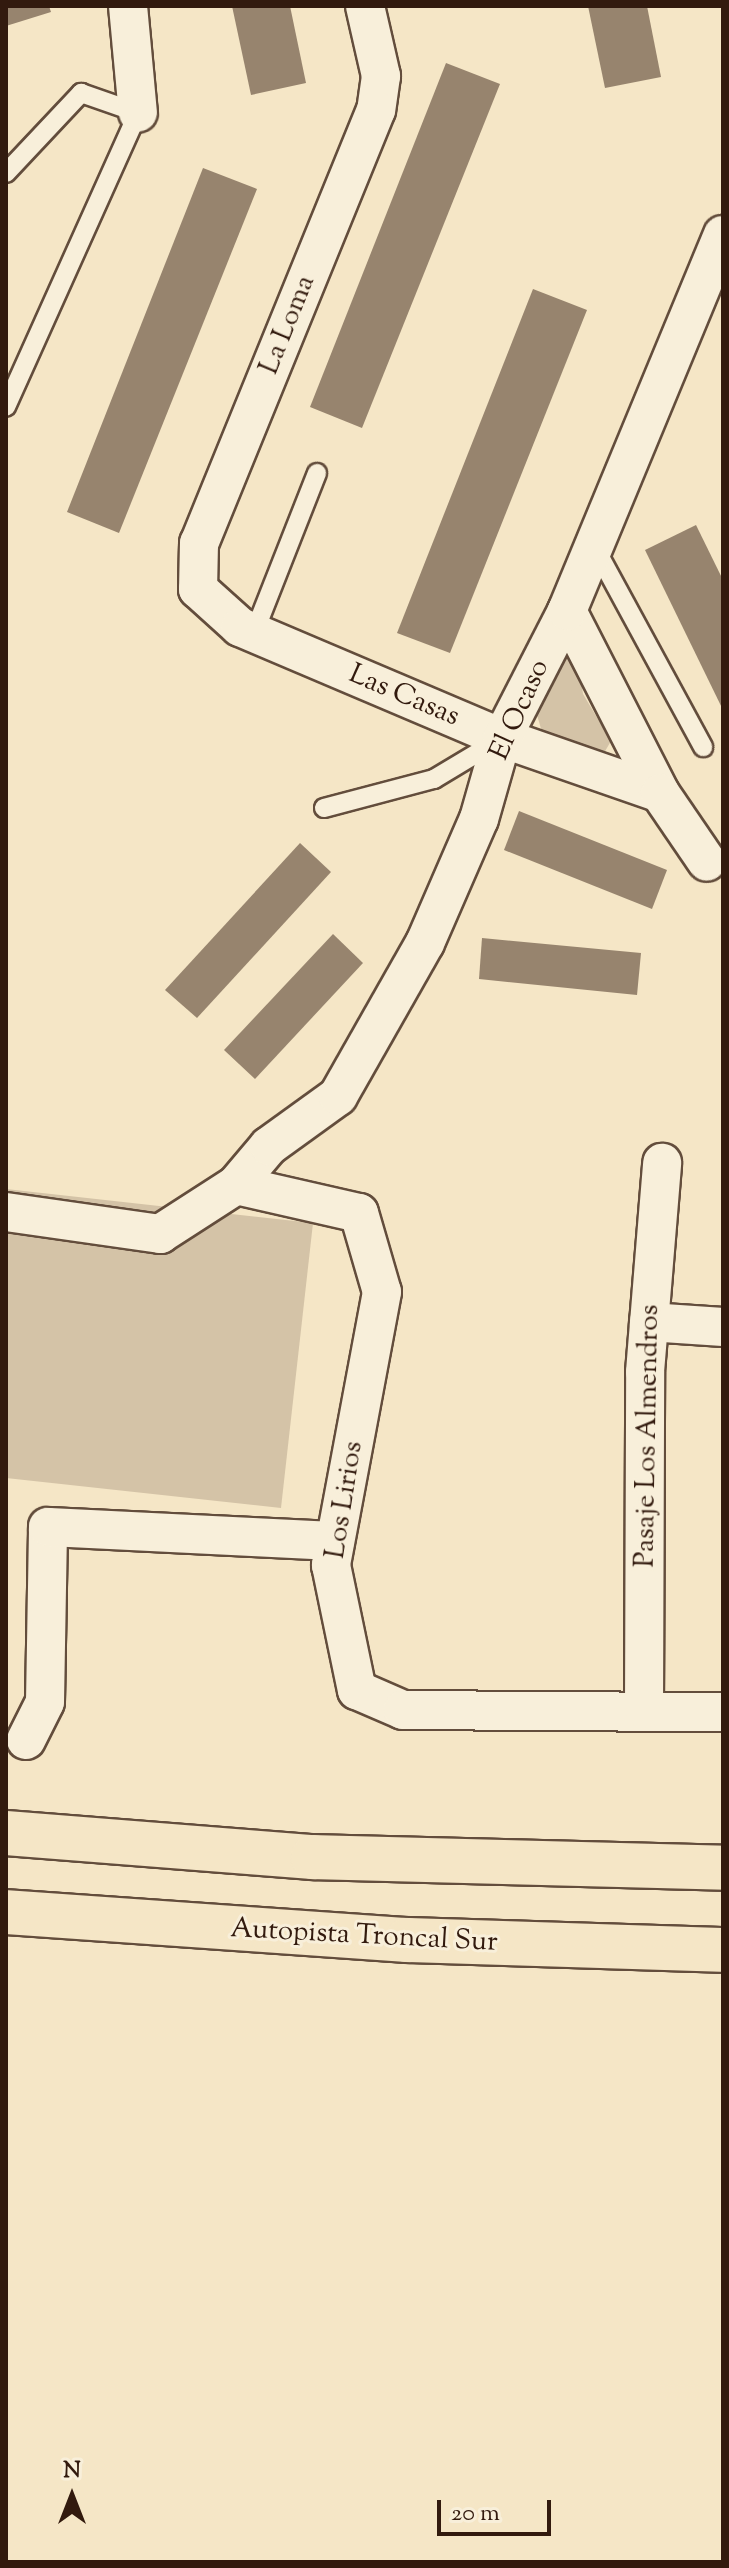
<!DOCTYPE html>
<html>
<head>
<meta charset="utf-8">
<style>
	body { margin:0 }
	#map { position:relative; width:729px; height:2568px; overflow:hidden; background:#f5e6c6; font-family:"Sorts Mill Goudy",serif }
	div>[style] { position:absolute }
	.green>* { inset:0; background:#d4c3a7 }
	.building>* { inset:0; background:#97846e }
	.roads { filter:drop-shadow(2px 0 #634d3c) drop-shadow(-2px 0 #634d3c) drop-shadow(0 2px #634d3c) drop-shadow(0 -2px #634d3c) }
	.service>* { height:18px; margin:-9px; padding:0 9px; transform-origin:9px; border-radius:9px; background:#f8efda }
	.minor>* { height:38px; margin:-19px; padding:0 19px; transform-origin:19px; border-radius:19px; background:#f8efda }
	.motorway>* { height:44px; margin:-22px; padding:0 22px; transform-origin:22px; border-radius:22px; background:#f5e6c6 }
	span { translate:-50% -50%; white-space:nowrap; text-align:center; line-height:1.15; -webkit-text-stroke:6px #f8efda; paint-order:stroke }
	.street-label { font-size:28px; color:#321a0e }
	.frame { position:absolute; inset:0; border:8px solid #321a0e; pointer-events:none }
	.north { position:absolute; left:32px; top:2456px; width:80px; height:80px; -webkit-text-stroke:6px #f8efda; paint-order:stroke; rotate:0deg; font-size:22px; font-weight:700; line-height:32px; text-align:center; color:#321a0e }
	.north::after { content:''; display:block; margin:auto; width:28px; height:36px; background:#321a0e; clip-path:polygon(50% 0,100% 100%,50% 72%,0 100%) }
	.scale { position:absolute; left:437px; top:2500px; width:114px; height:36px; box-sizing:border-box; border:4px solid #321a0e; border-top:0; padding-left:10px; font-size:24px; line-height:28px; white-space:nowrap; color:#321a0e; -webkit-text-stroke:6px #f8efda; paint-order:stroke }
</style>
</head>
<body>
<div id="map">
	<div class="green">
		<div style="clip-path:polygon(561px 653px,578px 657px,583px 694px,611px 741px,604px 753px,542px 732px,537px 715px)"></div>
		<div style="clip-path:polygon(6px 1189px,313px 1223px,281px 1508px,6px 1478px)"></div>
	</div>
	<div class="building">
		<div style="clip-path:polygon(6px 6px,49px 6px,51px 12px,6px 26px)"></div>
		<div style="clip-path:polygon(232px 6px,290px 6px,306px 83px,251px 95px)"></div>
		<div style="clip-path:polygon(588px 6px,647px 6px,661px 77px,605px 88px)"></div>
		<div style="clip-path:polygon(446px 63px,500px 84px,362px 428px,310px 407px)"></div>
		<div style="clip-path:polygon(203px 168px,257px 189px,119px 533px,67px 512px)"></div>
		<div style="clip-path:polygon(533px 289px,587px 310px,450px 653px,397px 633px)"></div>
		<div style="clip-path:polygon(696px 525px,723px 580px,723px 710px,645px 550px)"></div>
		<div style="clip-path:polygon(519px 811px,667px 870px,652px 909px,504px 850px)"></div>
		<div style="clip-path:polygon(300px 843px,331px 872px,197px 1018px,165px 990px)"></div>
		<div style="clip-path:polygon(333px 934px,363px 963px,255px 1079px,224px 1050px)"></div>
		<div style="clip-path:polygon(482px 938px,641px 953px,637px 995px,479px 979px)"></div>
	</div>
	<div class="roads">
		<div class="service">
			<div style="left:6px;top:173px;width:110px;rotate:-46.8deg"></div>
			<div style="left:81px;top:93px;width:60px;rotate:19.3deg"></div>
			<div style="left:138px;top:113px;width:322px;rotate:114.2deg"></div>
			<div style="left:594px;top:546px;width:229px;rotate:61.5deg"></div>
			<div style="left:254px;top:633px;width:172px;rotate:-68.5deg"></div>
			<div style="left:324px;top:808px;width:114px;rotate:-14.8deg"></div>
			<div style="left:434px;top:779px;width:76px;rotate:-31deg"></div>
		</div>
		<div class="minor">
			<div style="left:128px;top:6px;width:107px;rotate:84.7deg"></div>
			<div style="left:365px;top:6px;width:72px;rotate:77.1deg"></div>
			<div style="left:381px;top:76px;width:34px;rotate:98deg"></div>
			<div style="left:376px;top:110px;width:468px;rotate:112.2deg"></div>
			<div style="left:199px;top:543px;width:46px;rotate:91.2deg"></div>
			<div style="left:198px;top:589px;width:57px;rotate:42.1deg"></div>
			<div style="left:240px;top:627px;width:285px;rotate:23deg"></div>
			<div style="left:502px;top:738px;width:167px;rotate:19.2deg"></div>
			<div style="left:567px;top:611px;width:204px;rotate:62.9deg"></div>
			<div style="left:660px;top:793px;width:83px;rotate:55.7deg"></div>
			<div style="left:236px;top:1185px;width:126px;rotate:12.8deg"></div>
			<div style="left:359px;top:1213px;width:82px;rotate:73.8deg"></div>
			<div style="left:382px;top:1292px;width:278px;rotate:100.6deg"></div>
			<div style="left:331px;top:1565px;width:128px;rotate:78.3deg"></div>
			<div style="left:357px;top:1690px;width:50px;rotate:23.5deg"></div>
			<div style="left:403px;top:1710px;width:320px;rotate:0.4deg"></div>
			<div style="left:6px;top:1212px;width:156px;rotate:8.1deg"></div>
			<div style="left:160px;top:1234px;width:90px;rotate:-32.8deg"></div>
			<div style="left:236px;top:1185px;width:51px;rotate:-49.8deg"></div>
			<div style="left:269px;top:1146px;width:85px;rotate:-35.9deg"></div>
			<div style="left:338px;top:1096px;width:176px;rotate:-60.4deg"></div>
			<div style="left:425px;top:943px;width:135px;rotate:-66.5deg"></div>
			<div style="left:479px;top:819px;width:84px;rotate:-74.1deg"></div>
			<div style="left:502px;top:738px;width:143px;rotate:-62.9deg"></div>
			<div style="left:567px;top:611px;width:407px;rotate:-67.5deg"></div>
			<div style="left:649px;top:1322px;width:74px;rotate:3.9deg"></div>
			<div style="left:644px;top:1709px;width:337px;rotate:-89.8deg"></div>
			<div style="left:645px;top:1372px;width:210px;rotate:-85.3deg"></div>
			<div style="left:26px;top:1740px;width:42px;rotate:-63.4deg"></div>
			<div style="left:45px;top:1702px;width:175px;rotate:-89deg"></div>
			<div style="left:48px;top:1527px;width:287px;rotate:2.8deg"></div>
		</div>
		<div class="motorway">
			<div style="left:6px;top:1833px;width:308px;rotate:4.5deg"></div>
			<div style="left:313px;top:1857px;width:410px;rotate:1.5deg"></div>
			<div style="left:6px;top:1912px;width:402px;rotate:4deg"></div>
			<div style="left:407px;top:1940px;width:316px;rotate:1.8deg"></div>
		</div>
	</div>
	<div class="street-label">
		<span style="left:288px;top:325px;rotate:-68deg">La Loma</span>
		<span style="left:404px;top:696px;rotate:23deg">Las Casas</span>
		<span style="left:520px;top:710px;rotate:-66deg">El Ocaso</span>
		<span style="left:648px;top:1436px;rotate:-89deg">Pasaje Los Almendros</span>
		<span style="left:345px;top:1500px;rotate:-81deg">Los Lirios</span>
		<span style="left:364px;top:1936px;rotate:3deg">Autopista Troncal Sur</span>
	</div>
	<div class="frame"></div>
	<div class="north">N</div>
	<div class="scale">20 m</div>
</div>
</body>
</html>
